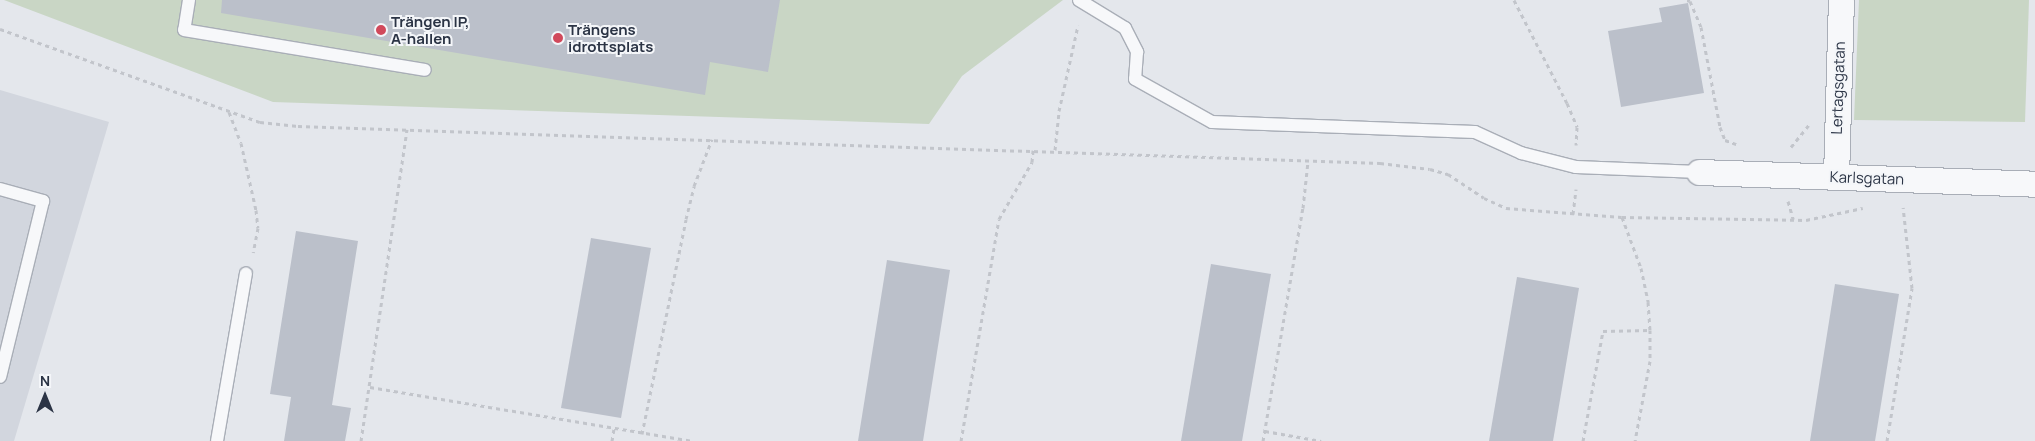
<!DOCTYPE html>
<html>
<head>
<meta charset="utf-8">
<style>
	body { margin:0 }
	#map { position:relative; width:2035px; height:441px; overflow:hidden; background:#e4e7ec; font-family:Manrope,sans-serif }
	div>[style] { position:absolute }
	.built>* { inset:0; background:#d2d6de }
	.green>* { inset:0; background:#c9d6c5 }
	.building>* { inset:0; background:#bbc0ca }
	.path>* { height:3px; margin-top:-1.5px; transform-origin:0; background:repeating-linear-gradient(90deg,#c2c5cb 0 4px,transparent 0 8px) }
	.roads { filter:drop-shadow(1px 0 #a9aeb7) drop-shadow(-1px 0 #a9aeb7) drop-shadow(0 1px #a9aeb7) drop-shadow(0 -1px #a9aeb7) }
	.service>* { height:12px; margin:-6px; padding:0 6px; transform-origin:6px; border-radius:6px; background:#f7f8fa }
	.minor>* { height:25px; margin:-12.5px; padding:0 12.5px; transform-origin:12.5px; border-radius:12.5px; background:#f7f8fa }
	.dots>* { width:14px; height:14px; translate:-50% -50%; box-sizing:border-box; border:2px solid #f4f6f9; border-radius:50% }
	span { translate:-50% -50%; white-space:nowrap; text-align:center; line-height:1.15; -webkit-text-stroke:4px #f4f6f9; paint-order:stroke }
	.poi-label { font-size:15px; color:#2b3445; font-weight:700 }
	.left { translate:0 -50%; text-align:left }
	.street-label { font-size:15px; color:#2b3445 }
	.north { position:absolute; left:20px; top:371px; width:50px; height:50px; -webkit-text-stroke:4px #f4f6f9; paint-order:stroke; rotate:0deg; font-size:14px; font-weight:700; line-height:20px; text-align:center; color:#2b3445 }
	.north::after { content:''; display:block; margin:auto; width:18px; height:22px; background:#2b3445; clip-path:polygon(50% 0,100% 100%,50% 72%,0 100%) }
</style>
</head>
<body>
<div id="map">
	<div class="built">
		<div style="clip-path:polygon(0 90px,109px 122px,14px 441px,0 441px)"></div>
	</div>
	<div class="green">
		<div style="clip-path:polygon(4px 0,1063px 0,962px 76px,929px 124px,273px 102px)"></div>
		<div style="clip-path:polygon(1859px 0,2029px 0,2025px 122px,1854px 120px)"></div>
	</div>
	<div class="building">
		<div style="clip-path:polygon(222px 0,780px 0,768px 72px,710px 62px,705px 95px,221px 13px)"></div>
		<div style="clip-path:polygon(1688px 3px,1704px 93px,1621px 107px,1608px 31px,1662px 22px,1659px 8px)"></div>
		<div style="clip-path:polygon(296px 231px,358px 241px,332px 405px,351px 408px,345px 441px,284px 441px,291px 397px,270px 394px)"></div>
		<div style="clip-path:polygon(591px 238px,651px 248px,621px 418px,561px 408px)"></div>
		<div style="clip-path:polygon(887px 260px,950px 270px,923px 441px,858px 441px)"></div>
		<div style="clip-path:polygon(1211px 264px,1271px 274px,1242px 441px,1181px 441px)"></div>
		<div style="clip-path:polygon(1517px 277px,1579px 288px,1553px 441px,1489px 441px)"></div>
		<div style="clip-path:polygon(1835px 284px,1899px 294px,1875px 441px,1810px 441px)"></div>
	</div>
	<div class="path">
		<div style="left:1514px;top:0;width:116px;rotate:62.8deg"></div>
		<div style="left:1567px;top:103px;width:26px;rotate:67deg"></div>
		<div style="left:1577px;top:127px;width:18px;rotate:93deg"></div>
		<div style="left:1687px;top:0;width:3px;rotate:18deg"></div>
		<div style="left:1690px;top:1px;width:28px;rotate:67deg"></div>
		<div style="left:1701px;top:27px;width:102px;rotate:79.2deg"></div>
		<div style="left:1720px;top:127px;width:14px;rotate:69deg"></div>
		<div style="left:1725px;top:140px;width:12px;rotate:20deg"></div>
		<div style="left:0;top:29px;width:276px;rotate:19.7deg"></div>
		<div style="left:260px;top:122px;width:38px;rotate:6deg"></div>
		<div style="left:298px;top:126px;width:1083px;rotate:1.96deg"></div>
		<div style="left:1380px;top:163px;width:50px;rotate:6.8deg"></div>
		<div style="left:1430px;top:169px;width:19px;rotate:16deg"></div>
		<div style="left:1448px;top:174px;width:43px;rotate:33.7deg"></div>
		<div style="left:1484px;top:198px;width:24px;rotate:24deg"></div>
		<div style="left:1506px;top:208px;width:116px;rotate:4.4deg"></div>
		<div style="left:1622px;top:217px;width:184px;rotate:0.9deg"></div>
		<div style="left:1806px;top:220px;width:58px;rotate:-11.9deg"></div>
		<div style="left:229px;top:112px;width:33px;rotate:69deg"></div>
		<div style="left:241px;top:143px;width:69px;rotate:77.4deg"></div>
		<div style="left:256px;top:210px;width:18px;rotate:84deg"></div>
		<div style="left:258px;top:228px;width:25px;rotate:101deg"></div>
		<div style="left:1791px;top:147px;width:28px;rotate:-51deg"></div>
		<div style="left:1055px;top:150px;width:39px;rotate:-84deg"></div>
		<div style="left:1059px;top:111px;width:88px;rotate:-77.5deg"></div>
		<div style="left:1788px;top:201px;width:19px;rotate:74deg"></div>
		<div style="left:1573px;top:214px;width:25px;rotate:-83deg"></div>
		<div style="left:1622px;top:217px;width:54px;rotate:69.6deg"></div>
		<div style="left:1641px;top:268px;width:35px;rotate:78deg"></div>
		<div style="left:1648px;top:302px;width:28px;rotate:86deg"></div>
		<div style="left:1650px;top:330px;width:31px;rotate:90deg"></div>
		<div style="left:1650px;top:361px;width:81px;rotate:100.6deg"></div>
		<div style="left:370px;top:387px;width:326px;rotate:9.5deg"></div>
		<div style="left:1265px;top:431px;width:57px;rotate:10.1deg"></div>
		<div style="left:642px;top:434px;width:219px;rotate:-78.4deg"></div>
		<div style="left:686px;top:219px;width:34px;rotate:-76deg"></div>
		<div style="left:694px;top:186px;width:50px;rotate:-69deg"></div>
		<div style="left:361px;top:441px;width:315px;rotate:-81.6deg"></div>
		<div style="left:612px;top:441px;width:12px;rotate:-81deg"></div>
		<div style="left:961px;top:441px;width:225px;rotate:-80.3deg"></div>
		<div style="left:999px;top:219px;width:66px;rotate:-59.9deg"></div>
		<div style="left:1032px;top:162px;width:12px;rotate:-85deg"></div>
		<div style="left:1263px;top:441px;width:236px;rotate:-80.3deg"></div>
		<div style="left:1303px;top:208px;width:47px;rotate:-83.9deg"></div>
		<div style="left:1583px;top:441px;width:112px;rotate:-79.7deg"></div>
		<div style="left:1603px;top:331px;width:47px;rotate:-1.2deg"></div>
		<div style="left:1887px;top:441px;width:155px;rotate:-80.7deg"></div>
		<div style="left:1912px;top:288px;width:81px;rotate:-96.3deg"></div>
	</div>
	<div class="roads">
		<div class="service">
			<div style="left:189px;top:0;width:30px;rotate:99deg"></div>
			<div style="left:184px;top:30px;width:244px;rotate:9.4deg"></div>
			<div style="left:1079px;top:0;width:54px;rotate:31.3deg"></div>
			<div style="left:1125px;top:28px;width:27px;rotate:63deg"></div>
			<div style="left:1137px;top:52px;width:27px;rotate:94deg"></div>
			<div style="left:1135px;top:79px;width:88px;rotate:29.2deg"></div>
			<div style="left:1212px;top:122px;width:263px;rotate:2.2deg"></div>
			<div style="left:1475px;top:132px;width:51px;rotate:24.5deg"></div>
			<div style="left:1521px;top:153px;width:57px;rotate:14.3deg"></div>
			<div style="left:1576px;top:167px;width:123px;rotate:2.3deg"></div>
			<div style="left:0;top:189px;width:45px;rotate:15.6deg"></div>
			<div style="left:43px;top:201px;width:181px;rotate:103.7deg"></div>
			<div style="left:217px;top:441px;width:170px;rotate:-80.2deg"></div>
		</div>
		<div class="minor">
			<div style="left:1699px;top:172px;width:336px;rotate:2deg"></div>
			<div style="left:1836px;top:177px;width:177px;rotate:-88.4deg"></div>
		</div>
	</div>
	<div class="dots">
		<div style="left:381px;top:30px;background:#d1495b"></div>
		<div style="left:558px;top:38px;background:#d1495b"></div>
	</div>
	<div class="poi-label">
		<span class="left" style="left:391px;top:30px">Trängen IP,<br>A-hallen</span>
		<span class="left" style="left:568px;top:38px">Trängens<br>idrottsplats</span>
	</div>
	<div class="street-label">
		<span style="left:1838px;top:88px;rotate:-88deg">Lertagsgatan</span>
		<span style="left:1867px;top:178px;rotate:2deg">Karlsgatan</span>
	</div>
	<div class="north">N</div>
</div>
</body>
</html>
